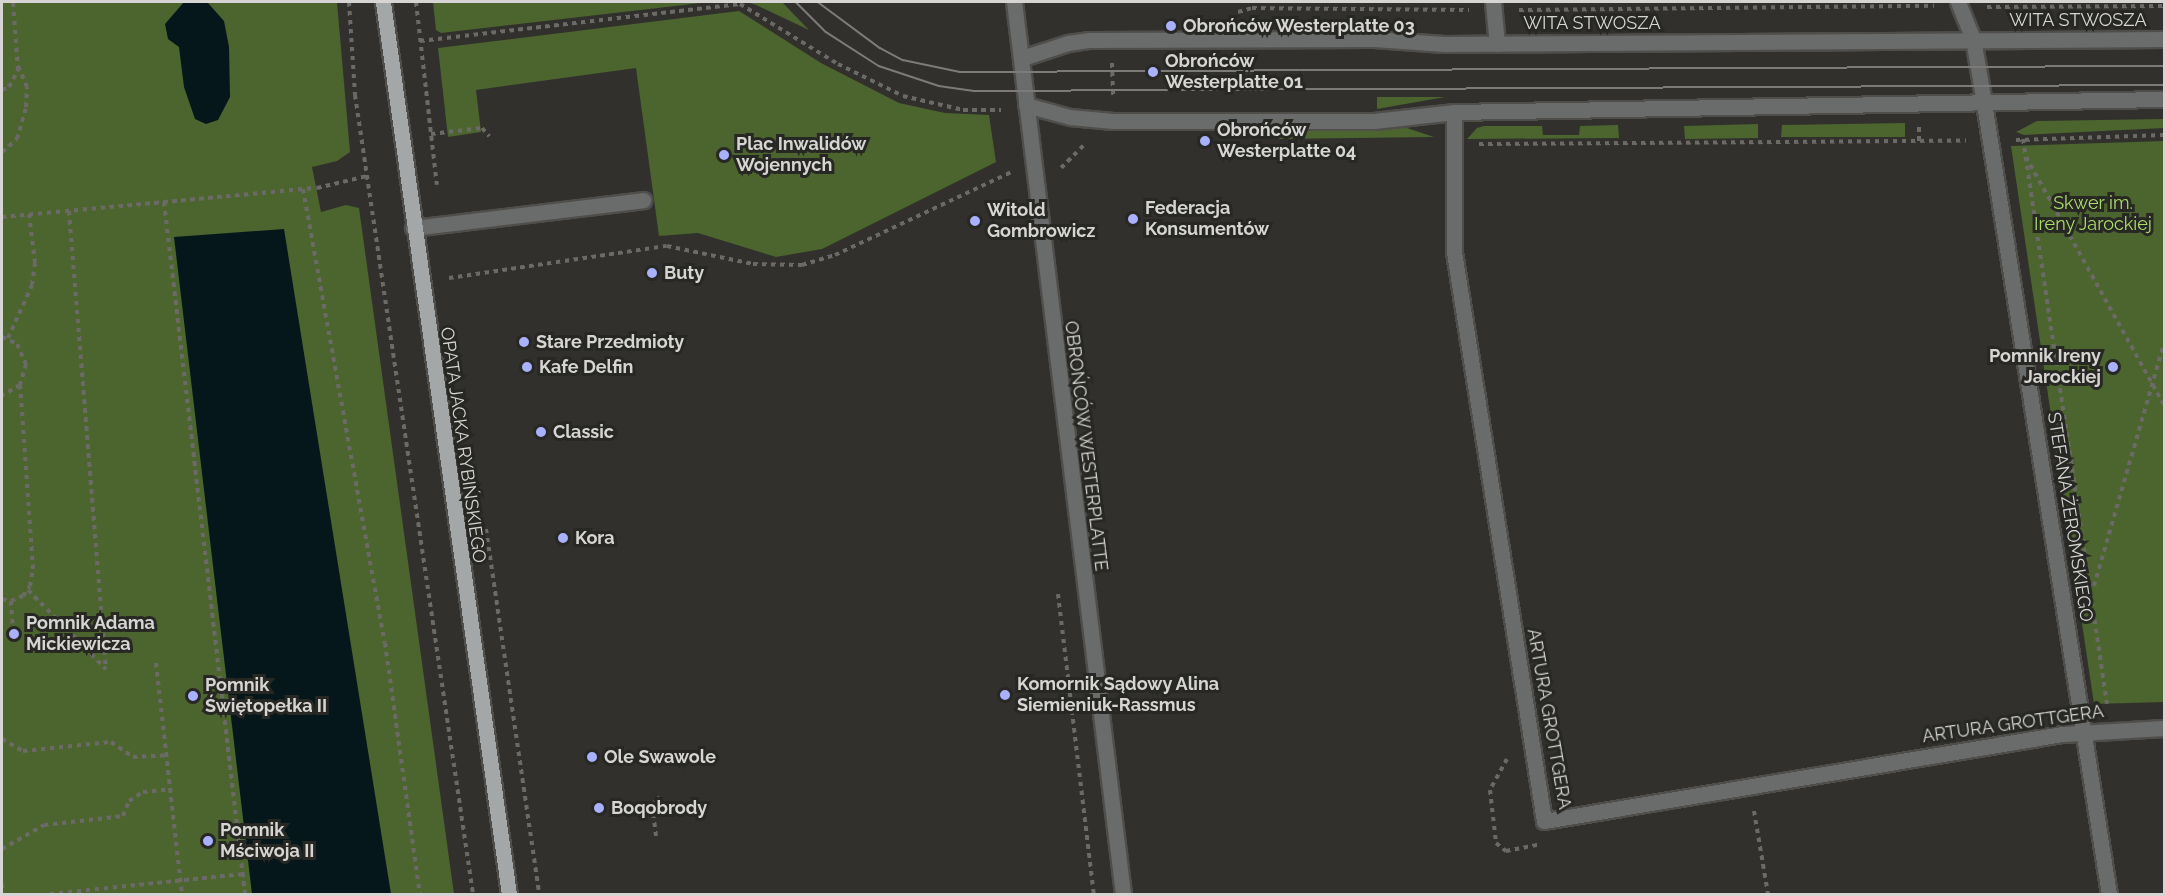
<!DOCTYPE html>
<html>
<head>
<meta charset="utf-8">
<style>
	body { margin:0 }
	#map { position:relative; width:2166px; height:896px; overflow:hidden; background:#31302d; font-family:Raleway,sans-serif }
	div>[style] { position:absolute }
	.green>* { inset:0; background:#4c642e }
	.water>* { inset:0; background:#05171a }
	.path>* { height:4px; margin-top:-2px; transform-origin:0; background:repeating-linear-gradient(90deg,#6b6a67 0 4.5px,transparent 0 9px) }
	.roads { filter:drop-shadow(2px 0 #4f4e4b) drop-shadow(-2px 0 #4f4e4b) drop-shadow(0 2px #4f4e4b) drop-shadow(0 -2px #4f4e4b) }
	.minor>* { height:15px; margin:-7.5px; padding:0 7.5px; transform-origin:7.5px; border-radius:7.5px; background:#6a6c6c }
	.major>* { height:15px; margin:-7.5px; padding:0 7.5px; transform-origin:7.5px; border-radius:7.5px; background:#a3a7a8 }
	.tram>* { height:1.5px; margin:-0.75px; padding:0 0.75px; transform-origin:0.75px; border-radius:0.75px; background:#7c7b79 }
	.dots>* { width:16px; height:16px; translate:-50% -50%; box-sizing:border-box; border:3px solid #272724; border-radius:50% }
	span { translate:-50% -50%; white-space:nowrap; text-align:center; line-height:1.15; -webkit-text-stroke:6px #272724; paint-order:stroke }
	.street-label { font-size:18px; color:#d6d5d3 }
	.poi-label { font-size:18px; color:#d6d5d3; font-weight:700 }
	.left { translate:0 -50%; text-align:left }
	.right { translate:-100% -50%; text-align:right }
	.park-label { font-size:18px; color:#abdc69 }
	.frame { position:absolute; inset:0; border:3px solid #d6d5d3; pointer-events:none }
</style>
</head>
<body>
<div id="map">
	<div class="green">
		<div style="clip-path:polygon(2px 2px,337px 2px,350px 152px,337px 161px,312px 167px,321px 212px,346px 205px,359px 208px,454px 894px,2px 894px)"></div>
		<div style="clip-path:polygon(433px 2px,710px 2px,441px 33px,436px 30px)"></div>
		<div style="clip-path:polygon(747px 2px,782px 2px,809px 30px,756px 5px)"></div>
		<div style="clip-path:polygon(739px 11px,821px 63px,899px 103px,945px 113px,989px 115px,996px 162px,822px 249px,776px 257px,698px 233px,659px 236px,636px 68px,476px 90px,481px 132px,448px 137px,438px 48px)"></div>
		<div style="clip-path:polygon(1377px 97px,1445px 97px,1377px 109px)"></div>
		<div style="clip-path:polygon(2164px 119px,2164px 128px,2024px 135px,2016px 132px,2037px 121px)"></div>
		<div style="clip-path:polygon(1905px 123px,1905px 137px,1781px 137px,1782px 125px)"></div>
		<div style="clip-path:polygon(1758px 124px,1758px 138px,1685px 139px,1684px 126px)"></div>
		<div style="clip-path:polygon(1618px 125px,1619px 138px,1467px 139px,1477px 128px,1484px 126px,1542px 126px,1543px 135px,1579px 135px,1580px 126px)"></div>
		<div style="clip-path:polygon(1407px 128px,1434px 137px,1274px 139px,1288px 130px)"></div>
		<div style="clip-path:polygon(2164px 141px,2164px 702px,2094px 704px,2011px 146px)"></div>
	</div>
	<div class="water">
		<div style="clip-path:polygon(184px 2px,208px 3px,224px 21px,229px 47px,230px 97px,218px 120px,206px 124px,195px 119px,184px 87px,179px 47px,168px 39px,165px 24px)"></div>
		<div style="clip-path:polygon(284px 229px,391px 894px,252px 894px,174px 237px)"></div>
	</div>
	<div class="path">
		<div style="left:349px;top:2px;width:93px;rotate:86.3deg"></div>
		<div style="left:355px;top:95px;width:808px;rotate:81.6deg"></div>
		<div style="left:416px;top:2px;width:184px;rotate:83.5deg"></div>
		<div style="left:1987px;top:7px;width:177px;rotate:-0.3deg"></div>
		<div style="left:1519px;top:10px;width:415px;rotate:-0.6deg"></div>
		<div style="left:1238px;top:12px;width:15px;rotate:-16deg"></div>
		<div style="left:1252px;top:8px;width:217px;rotate:0.5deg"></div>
		<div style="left:420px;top:41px;width:322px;rotate:-6.6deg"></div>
		<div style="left:740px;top:4px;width:115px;rotate:31.5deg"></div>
		<div style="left:838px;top:64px;width:72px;rotate:26.2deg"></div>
		<div style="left:903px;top:96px;width:62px;rotate:13.1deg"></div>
		<div style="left:963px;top:110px;width:38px"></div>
		<div style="left:1112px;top:63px;width:34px;rotate:88deg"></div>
		<div style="left:2px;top:90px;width:8px;rotate:-23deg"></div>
		<div style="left:9px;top:87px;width:19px;rotate:-62deg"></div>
		<div style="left:18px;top:70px;width:68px;rotate:-94.2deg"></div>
		<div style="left:1919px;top:127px;width:15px;rotate:90deg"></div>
		<div style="left:431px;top:134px;width:51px;rotate:-6.7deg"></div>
		<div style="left:482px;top:128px;width:11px;rotate:49deg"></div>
		<div style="left:2023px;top:139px;width:571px;rotate:81.54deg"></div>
		<div style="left:2016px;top:140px;width:148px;rotate:-1.9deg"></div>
		<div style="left:1479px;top:144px;width:487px;rotate:-0.4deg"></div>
		<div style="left:2px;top:152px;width:20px;rotate:-41deg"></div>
		<div style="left:17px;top:139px;width:33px;rotate:-74deg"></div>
		<div style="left:26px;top:107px;width:20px;rotate:-87deg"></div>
		<div style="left:27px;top:87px;width:25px;rotate:-113deg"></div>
		<div style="left:2026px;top:157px;width:284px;rotate:60.9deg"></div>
		<div style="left:1061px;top:168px;width:34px;rotate:-45deg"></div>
		<div style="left:303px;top:189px;width:461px;rotate:79.8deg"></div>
		<div style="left:385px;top:643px;width:253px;rotate:82.1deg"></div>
		<div style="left:164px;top:202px;width:697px;rotate:83.32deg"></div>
		<div style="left:69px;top:211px;width:459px;rotate:85.4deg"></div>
		<div style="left:2px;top:217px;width:316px;rotate:-5.3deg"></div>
		<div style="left:317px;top:188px;width:51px;rotate:-13.5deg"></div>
		<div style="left:449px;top:278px;width:220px;rotate:-8.4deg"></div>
		<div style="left:667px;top:246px;width:88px;rotate:11.8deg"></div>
		<div style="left:753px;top:264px;width:49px;rotate:1.2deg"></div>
		<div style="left:802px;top:265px;width:34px;rotate:-17deg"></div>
		<div style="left:835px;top:255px;width:195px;rotate:-25.2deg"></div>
		<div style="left:2px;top:337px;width:17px;rotate:25deg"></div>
		<div style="left:17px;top:344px;width:22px;rotate:66deg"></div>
		<div style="left:26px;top:364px;width:22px;rotate:106deg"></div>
		<div style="left:20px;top:385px;width:21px;rotate:149deg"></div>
		<div style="left:8px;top:338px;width:58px;rotate:-65.6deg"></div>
		<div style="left:32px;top:285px;width:22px;rotate:-82deg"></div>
		<div style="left:35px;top:263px;width:49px;rotate:-97deg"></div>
		<div style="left:486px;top:529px;width:369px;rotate:81.7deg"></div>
		<div style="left:2094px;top:586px;width:252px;rotate:-73.9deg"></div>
		<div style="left:28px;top:590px;width:111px;rotate:45.4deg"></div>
		<div style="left:1058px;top:594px;width:302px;rotate:83.2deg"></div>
		<div style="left:2px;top:599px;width:9px;rotate:13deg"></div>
		<div style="left:11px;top:601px;width:13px;rotate:-23deg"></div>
		<div style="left:23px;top:596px;width:12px;rotate:-55deg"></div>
		<div style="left:30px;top:586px;width:17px;rotate:-80deg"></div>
		<div style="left:33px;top:569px;width:184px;rotate:-94deg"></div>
		<div style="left:11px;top:601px;width:26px;rotate:86deg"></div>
		<div style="left:156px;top:663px;width:232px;rotate:83.6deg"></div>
		<div style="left:2px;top:739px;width:24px;rotate:30deg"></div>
		<div style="left:23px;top:751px;width:88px;rotate:-5.8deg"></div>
		<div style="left:111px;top:742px;width:27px;rotate:34deg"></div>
		<div style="left:133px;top:757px;width:33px;rotate:-3deg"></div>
		<div style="left:1507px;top:759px;width:35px;rotate:119deg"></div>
		<div style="left:1490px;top:790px;width:53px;rotate:83.5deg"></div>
		<div style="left:1496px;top:843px;width:13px;rotate:39deg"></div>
		<div style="left:1506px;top:851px;width:32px;rotate:-11deg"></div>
		<div style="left:1754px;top:811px;width:84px;rotate:80.4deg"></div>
		<div style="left:656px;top:836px;width:31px;rotate:-97deg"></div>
		<div style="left:652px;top:805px;width:11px;rotate:-45deg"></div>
		<div style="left:2px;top:849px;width:48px;rotate:-29.7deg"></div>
		<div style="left:44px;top:825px;width:80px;rotate:-6.5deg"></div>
		<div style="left:123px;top:816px;width:16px;rotate:-68deg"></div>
		<div style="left:129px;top:801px;width:17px;rotate:-33deg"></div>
		<div style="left:143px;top:792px;width:27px;rotate:-6deg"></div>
		<div style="left:2px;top:884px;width:10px;rotate:84deg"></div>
		<div style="left:50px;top:894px;width:194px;rotate:-5.9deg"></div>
	</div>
	<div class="roads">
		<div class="minor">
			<div style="left:1014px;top:2px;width:899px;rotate:83.03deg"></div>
			<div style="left:1493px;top:2px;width:42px;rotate:84.6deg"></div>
			<div style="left:1958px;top:2px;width:40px;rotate:68deg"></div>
			<div style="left:1973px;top:39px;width:65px;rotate:80.2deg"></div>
			<div style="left:1984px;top:103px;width:801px;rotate:81.02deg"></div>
			<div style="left:1022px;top:58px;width:48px;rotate:-18.1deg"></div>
			<div style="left:1068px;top:43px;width:22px;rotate:-8deg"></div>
			<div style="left:1090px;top:40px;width:284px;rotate:-0.2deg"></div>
			<div style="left:1374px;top:39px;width:70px;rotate:4.1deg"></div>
			<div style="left:1444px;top:44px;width:720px;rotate:-0.4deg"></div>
			<div style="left:1026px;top:105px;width:46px;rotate:15.3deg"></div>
			<div style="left:1070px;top:117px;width:43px;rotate:5.3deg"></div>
			<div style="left:1113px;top:121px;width:261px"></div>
			<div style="left:1374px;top:121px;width:81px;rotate:-6.4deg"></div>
			<div style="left:1454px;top:112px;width:710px;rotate:-1.05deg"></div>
			<div style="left:1454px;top:112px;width:140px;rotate:90deg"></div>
			<div style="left:1454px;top:252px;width:576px;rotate:81.01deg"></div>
			<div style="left:1544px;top:821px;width:525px;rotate:-9.53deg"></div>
			<div style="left:2062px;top:734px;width:102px;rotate:-3.4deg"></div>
			<div style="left:413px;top:228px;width:232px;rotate:-6.9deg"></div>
		</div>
		<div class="major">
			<div style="left:383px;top:2px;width:901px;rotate:81.96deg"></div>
		</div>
	</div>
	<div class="tram">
		<div style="left:796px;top:2px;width:42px;rotate:45deg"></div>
		<div style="left:826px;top:32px;width:63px;rotate:32.7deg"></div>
		<div style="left:879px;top:66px;width:63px;rotate:18.4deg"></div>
		<div style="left:939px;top:86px;width:35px;rotate:8deg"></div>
		<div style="left:974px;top:91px;width:1190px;rotate:-0.29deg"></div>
		<div style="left:818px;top:2px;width:77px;rotate:36.6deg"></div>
		<div style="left:880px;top:48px;width:26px;rotate:28deg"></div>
		<div style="left:903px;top:60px;width:58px;rotate:11.9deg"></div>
		<div style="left:960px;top:72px;width:1204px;rotate:-0.29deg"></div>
	</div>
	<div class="dots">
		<div style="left:1171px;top:26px;background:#a9b0fc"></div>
		<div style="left:1153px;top:72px;background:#a9b0fc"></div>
		<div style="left:1205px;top:141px;background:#a9b0fc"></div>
		<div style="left:724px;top:155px;background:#a9b0fc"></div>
		<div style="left:1133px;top:219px;background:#a9b0fc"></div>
		<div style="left:975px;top:221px;background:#a9b0fc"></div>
		<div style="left:652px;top:273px;background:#a9b0fc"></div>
		<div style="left:524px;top:342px;background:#a9b0fc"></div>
		<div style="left:527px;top:367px;background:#a9b0fc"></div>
		<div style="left:2113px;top:367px;background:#a9b0fc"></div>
		<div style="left:541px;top:432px;background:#a9b0fc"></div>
		<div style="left:563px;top:538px;background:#a9b0fc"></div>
		<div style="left:14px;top:634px;background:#a9b0fc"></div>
		<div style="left:1005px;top:695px;background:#a9b0fc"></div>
		<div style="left:193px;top:696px;background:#a9b0fc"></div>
		<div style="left:592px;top:757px;background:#a9b0fc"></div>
		<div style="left:599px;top:808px;background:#a9b0fc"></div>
		<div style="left:208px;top:841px;background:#a9b0fc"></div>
	</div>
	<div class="street-label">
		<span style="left:2078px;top:20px">WITA STWOSZA</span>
		<span style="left:1592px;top:23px">WITA STWOSZA</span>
		<span style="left:463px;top:445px;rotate:82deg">OPATA JACKA RYBIŃSKIEGO</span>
		<span style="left:1086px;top:446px;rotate:83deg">OBROŃCÓW WESTERPLATTE</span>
		<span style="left:2070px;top:517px;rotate:81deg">STEFANA ŻEROMSKIEGO</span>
		<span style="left:1549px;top:719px;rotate:80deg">ARTURA GROTTGERA</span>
		<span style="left:2013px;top:724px;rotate:-8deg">ARTURA GROTTGERA</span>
	</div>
	<div class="poi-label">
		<span class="left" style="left:1183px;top:26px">Obrońców Westerplatte 03</span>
		<span class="left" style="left:1165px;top:72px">Obrońców<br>Westerplatte 01</span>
		<span class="left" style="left:1217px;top:141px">Obrońców<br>Westerplatte 04</span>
		<span class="left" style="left:736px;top:155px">Plac Inwalidów<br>Wojennych</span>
		<span class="left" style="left:1145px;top:219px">Federacja<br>Konsumentów</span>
		<span class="left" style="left:987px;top:221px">Witold<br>Gombrowicz</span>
		<span class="left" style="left:664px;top:273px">Buty</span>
		<span class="left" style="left:536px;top:342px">Stare Przedmioty</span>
		<span class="right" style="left:2101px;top:367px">Pomnik Ireny<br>Jarockiej</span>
		<span class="left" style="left:539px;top:367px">Kafe Delfin</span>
		<span class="left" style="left:553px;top:432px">Classic</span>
		<span class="left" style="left:575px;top:538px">Kora</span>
		<span class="left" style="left:26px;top:634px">Pomnik Adama<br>Mickiewicza</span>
		<span class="left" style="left:1017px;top:695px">Komornik Sądowy Alina<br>Siemieniuk-Rassmus</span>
		<span class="left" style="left:205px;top:696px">Pomnik<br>Świętopełka II</span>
		<span class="left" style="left:604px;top:757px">Ole Swawole</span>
		<span class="left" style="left:611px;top:808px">Boqobrody</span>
		<span class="left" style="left:220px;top:841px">Pomnik<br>Mściwoja II</span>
	</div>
	<div class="park-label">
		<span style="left:2093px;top:214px">Skwer im.<br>Ireny Jarockiej</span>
	</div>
	<div class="frame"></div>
</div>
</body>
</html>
